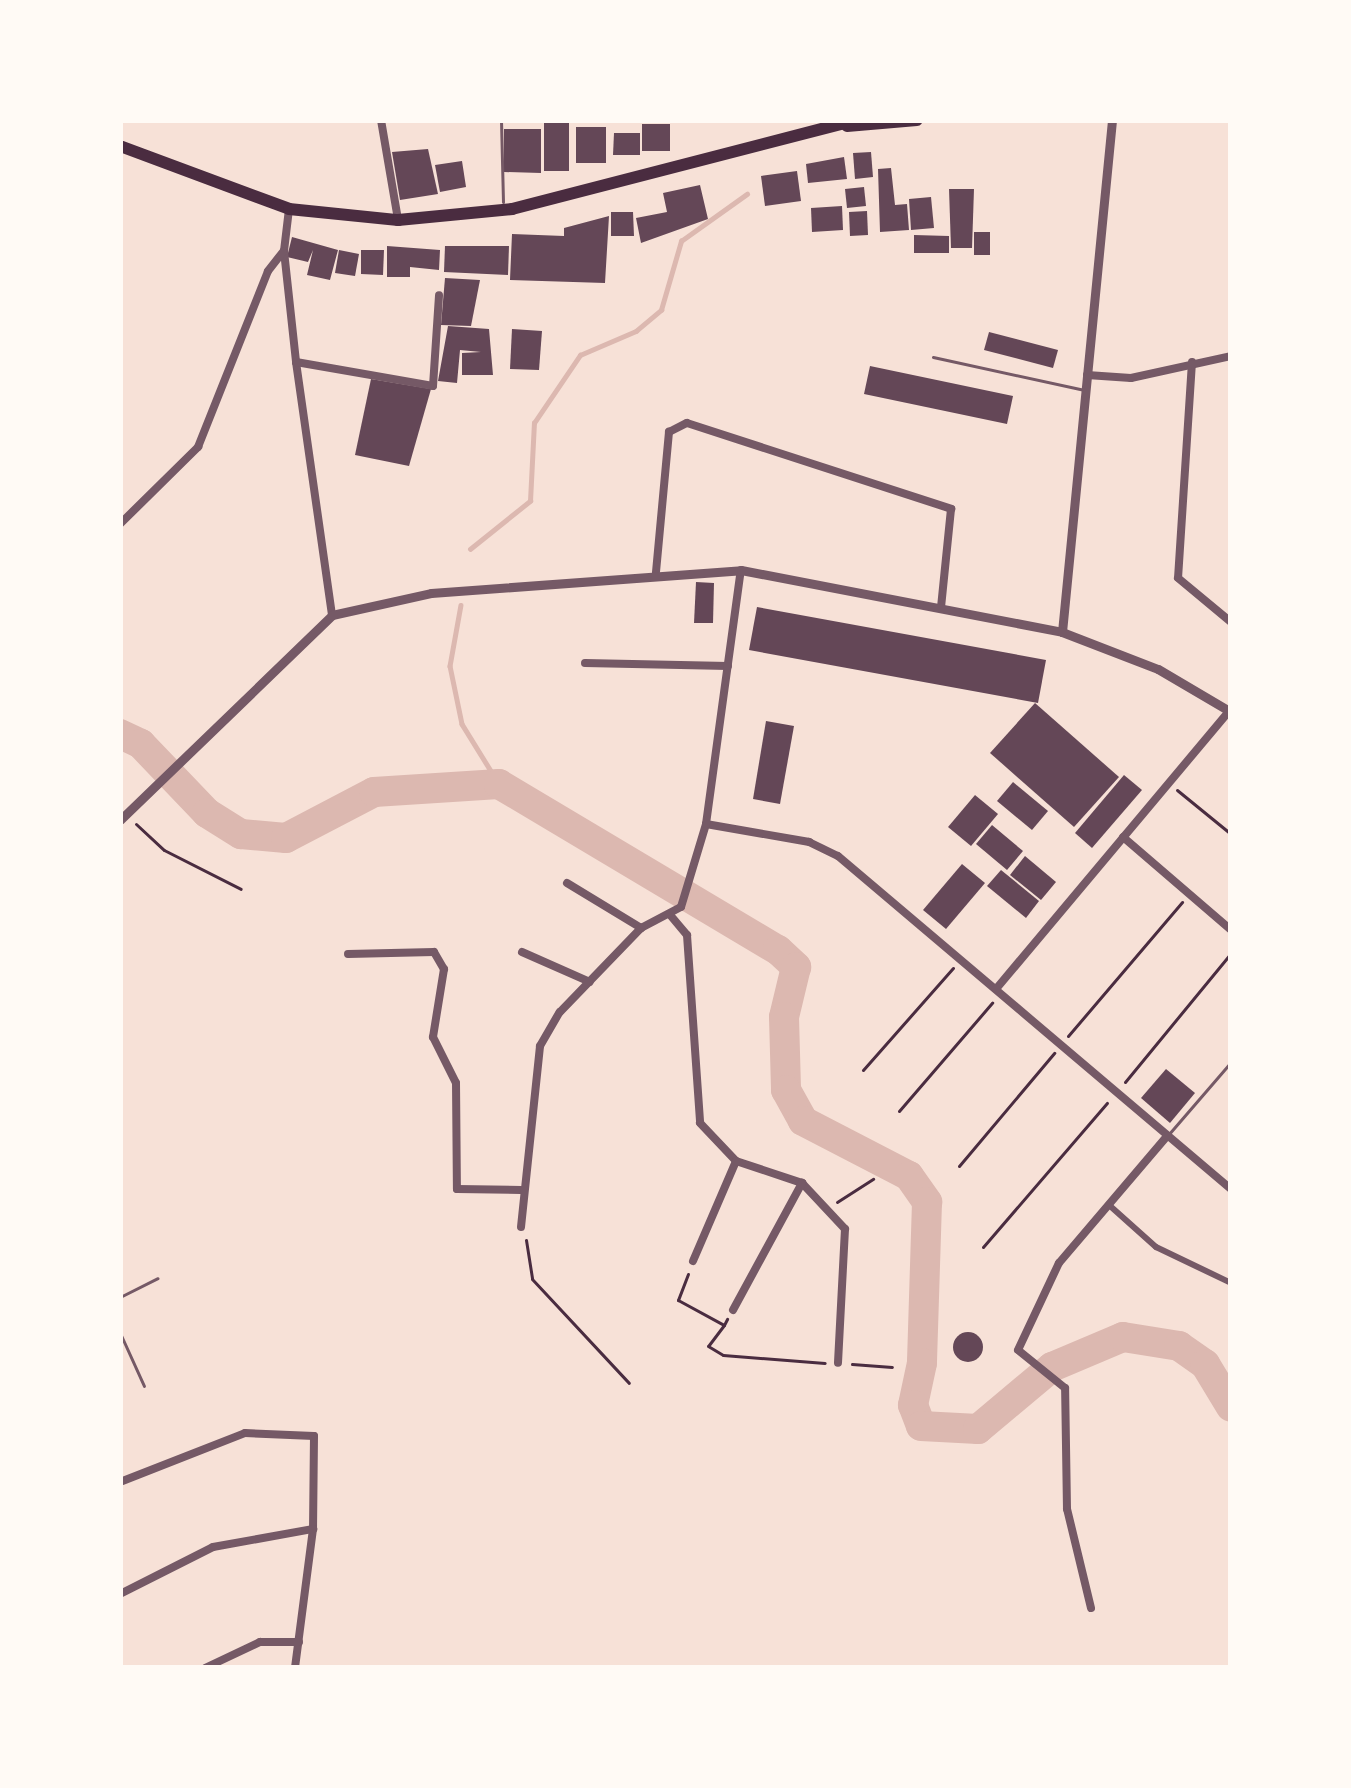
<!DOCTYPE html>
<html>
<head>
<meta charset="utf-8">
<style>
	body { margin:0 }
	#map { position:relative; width:1351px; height:1788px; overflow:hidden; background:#f7e1d7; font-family:Barlow,sans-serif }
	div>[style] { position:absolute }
	.stream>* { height:4.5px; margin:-2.25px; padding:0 2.25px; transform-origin:2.25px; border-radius:2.25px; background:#dcb8b0 }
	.river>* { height:30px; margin:-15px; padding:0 15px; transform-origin:15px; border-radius:15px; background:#dcb8b0 }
	.building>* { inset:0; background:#644757 }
	.round { border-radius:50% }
	.path>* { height:3px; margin:-1.5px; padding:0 1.5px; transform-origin:1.5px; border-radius:1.5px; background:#4a2c40 }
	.service>* { height:3px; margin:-1.5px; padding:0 1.5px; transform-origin:1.5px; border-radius:1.5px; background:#755966 }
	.pedestrian>* { height:6px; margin:-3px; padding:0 3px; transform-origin:3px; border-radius:3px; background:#755966 }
	.minor>* { height:8px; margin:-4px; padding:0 4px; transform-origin:4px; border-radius:4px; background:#755966 }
	.tertiary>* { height:9px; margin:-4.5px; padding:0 4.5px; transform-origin:4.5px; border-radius:4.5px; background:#755966 }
	.primary>* { height:12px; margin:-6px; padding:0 6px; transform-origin:6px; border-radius:6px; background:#4a2c40 }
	span { translate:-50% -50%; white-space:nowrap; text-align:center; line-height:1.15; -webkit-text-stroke:12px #fffaf5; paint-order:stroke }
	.frame { position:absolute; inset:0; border:123px solid #fffaf5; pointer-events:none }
</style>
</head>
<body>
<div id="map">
	<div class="stream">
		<div style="left:470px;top:549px;width:77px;rotate:-38.7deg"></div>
		<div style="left:530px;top:501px;width:78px;rotate:-87.1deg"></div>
		<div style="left:534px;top:423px;width:82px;rotate:-55.9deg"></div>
		<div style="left:580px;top:355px;width:61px;rotate:-23.2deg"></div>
		<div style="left:636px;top:331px;width:33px;rotate:-40deg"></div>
		<div style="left:661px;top:310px;width:72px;rotate:-73.8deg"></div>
		<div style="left:681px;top:241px;width:81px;rotate:-35.5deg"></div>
		<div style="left:461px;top:605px;width:62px;rotate:100.2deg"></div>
		<div style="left:450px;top:666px;width:59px;rotate:78.3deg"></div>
		<div style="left:462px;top:724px;width:70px;rotate:58.3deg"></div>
	</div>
	<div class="river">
		<div style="left:120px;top:734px;width:23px;rotate:25deg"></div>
		<div style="left:141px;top:744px;width:95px;rotate:46.3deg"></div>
		<div style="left:207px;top:813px;width:40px;rotate:32deg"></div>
		<div style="left:241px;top:834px;width:45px;rotate:5.1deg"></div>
		<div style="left:286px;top:838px;width:99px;rotate:-27.6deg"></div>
		<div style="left:374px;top:792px;width:125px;rotate:-3.7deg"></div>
		<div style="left:499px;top:784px;width:325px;rotate:30.8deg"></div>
		<div style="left:778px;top:950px;width:25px;rotate:43deg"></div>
		<div style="left:796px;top:967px;width:51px;rotate:103.5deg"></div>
		<div style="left:784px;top:1017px;width:73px;rotate:88.4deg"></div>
		<div style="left:786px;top:1090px;width:35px;rotate:61deg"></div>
		<div style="left:803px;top:1121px;width:119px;rotate:27.4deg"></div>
		<div style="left:909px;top:1176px;width:32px;rotate:55deg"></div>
		<div style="left:927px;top:1202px;width:161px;rotate:91.8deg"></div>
		<div style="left:922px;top:1363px;width:43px;rotate:102.1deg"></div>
		<div style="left:913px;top:1405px;width:22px;rotate:69deg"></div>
		<div style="left:921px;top:1426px;width:57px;rotate:3deg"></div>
		<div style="left:978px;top:1429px;width:97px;rotate:-40deg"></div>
		<div style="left:1052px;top:1367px;width:77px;rotate:-22.9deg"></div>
		<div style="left:1123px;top:1337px;width:57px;rotate:9.1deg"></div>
		<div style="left:1179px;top:1346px;width:32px;rotate:35deg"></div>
		<div style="left:1205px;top:1364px;width:50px;rotate:58.8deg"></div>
	</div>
	<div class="building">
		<div style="clip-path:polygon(544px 120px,569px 120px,569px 171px,544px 171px)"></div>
		<div style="clip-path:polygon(642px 124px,670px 124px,670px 151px,642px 151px)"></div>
		<div style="clip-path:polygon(576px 127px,606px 127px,606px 163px,576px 163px)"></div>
		<div style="clip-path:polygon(504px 129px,541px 129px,541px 173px,504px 172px)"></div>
		<div style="clip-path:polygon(614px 133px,640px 133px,640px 155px,613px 155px)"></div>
		<div style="clip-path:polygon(428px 149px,438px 194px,400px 200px,392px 152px)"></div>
		<div style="clip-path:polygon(871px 152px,873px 177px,855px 179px,853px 153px)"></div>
		<div style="clip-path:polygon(844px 157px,847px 179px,808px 183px,806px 164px)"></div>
		<div style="clip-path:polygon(462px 161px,466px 187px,440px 192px,435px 165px)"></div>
		<div style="clip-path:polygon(891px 168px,895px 205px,907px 204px,909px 230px,880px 232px,878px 169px)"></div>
		<div style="clip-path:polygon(797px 171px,801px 201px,765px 206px,761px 176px)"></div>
		<div style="clip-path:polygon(700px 185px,708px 219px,641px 243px,636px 218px,667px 212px,663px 193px)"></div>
		<div style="clip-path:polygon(864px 187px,866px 206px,847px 208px,845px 189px)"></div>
		<div style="clip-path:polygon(949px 189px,974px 189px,972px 248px,951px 248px)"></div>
		<div style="clip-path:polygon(931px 197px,934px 228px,911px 230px,909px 199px)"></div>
		<div style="clip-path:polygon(842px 206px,843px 230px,812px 232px,811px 208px)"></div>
		<div style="clip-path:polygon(867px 211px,868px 235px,850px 236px,849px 212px)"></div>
		<div style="clip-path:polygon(611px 212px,633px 212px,634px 236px,611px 236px)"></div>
		<div style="clip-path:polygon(609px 216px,605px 283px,510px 280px,512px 234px,564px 236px,564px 228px)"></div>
		<div style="clip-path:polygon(974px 232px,990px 232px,990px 255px,974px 255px)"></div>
		<div style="clip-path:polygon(914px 235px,949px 236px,949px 253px,914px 253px)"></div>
		<div style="clip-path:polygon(292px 237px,338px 250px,330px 280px,307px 275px,313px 250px,308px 262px,287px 257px)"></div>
		<div style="clip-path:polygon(387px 246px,440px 250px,439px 270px,410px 267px,410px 277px,387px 277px)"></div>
		<div style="clip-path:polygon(445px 246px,509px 246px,508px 275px,444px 272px)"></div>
		<div style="clip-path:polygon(339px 250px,359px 254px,355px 276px,335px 273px)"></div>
		<div style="clip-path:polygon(361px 250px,384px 250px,383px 275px,361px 274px)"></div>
		<div style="clip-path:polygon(445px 278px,480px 280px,471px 326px,441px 325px)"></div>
		<div style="clip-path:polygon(448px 326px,489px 329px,493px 375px,462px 375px,462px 353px,481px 352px,460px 350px,457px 383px,438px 381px)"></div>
		<div style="clip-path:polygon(512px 329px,542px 331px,539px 370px,510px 369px)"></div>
		<div style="clip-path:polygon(989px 332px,1058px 350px,1053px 368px,984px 350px)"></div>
		<div style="clip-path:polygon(870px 366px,1013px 396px,1007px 424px,864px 394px)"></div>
		<div style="clip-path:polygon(371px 379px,431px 389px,409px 466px,355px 455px)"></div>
		<div style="clip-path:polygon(696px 582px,714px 583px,713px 623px,694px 623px)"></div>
		<div style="clip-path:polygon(757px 607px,1046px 660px,1038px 703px,749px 650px)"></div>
		<div style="clip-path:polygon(1035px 703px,1119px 777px,1074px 827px,990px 753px)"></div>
		<div style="clip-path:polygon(766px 721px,794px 726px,780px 804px,753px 799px)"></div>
		<div style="clip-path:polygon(1124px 775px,1142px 790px,1092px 848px,1075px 833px)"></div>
		<div style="clip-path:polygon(1013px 782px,1048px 811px,1032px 830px,997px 801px)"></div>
		<div style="clip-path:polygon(975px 795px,998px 814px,971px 846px,948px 827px)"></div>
		<div style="clip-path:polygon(992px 825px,1023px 851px,1007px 870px,976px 844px)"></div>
		<div style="clip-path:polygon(1025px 856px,1056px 882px,1041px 900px,1010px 875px)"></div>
		<div style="clip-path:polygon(962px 864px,985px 883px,946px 929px,923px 910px)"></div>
		<div style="clip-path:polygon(1001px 870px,1039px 901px,1026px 918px,987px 886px)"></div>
		<div style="clip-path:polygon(1166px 1069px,1195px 1093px,1170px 1123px,1141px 1098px)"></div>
		<div class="round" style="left:953px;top:1332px;width:30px;height:30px"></div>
	</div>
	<div class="path">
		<div style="left:1177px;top:790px;width:70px;rotate:39.2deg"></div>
		<div style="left:136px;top:824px;width:38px;rotate:43deg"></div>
		<div style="left:164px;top:850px;width:86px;rotate:26.9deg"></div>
		<div style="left:1068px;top:1036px;width:176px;rotate:-49.6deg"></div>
		<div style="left:863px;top:1070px;width:136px;rotate:-48.6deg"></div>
		<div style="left:1125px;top:1082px;width:167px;rotate:-50.6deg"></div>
		<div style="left:899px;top:1111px;width:143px;rotate:-49.3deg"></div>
		<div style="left:959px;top:1166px;width:148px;rotate:-49.9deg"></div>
		<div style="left:837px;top:1202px;width:43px;rotate:-32.6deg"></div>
		<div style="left:526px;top:1240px;width:39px;rotate:81deg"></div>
		<div style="left:532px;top:1279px;width:142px;rotate:47deg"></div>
		<div style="left:983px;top:1247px;width:190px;rotate:-49.3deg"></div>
		<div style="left:688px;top:1274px;width:28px;rotate:111deg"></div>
		<div style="left:678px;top:1300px;width:52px;rotate:28.5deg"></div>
		<div style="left:724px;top:1325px;width:7px;rotate:-63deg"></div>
		<div style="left:724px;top:1325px;width:26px;rotate:127deg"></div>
		<div style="left:708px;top:1346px;width:17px;rotate:31deg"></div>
		<div style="left:723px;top:1355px;width:102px;rotate:4.5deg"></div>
		<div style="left:852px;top:1364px;width:40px;rotate:4.3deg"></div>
	</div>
	<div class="service">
		<div style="left:501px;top:120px;width:82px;rotate:88.6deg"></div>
		<div style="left:933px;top:357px;width:155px;rotate:12.3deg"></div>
		<div style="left:1168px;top:1135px;width:96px;rotate:-49.2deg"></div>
		<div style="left:120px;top:1297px;width:42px;rotate:-26.6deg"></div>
		<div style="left:120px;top:1333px;width:58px;rotate:65.6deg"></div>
	</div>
	<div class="pedestrian">
		<div style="left:1109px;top:1205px;width:63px;rotate:41.8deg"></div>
		<div style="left:1156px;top:1247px;width:83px;rotate:25.6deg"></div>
	</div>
	<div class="minor">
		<div style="left:381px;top:120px;width:100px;rotate:80.3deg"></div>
		<div style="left:289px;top:209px;width:42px;rotate:96.8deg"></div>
		<div style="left:284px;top:251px;width:112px;rotate:83.8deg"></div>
		<div style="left:296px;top:362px;width:256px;rotate:81.9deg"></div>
		<div style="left:296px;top:362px;width:139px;rotate:9.9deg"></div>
		<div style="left:433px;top:386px;width:91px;rotate:-86.2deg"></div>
		<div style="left:1192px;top:362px;width:216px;rotate:93.7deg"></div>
		<div style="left:1178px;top:578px;width:69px;rotate:39.7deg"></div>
		<div style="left:1087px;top:375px;width:44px;rotate:3.9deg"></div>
		<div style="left:1131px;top:378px;width:102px;rotate:-12.4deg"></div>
		<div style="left:120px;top:524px;width:110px;rotate:-44.6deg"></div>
		<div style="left:198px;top:447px;width:189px;rotate:-68.3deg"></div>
		<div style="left:268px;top:271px;width:24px;rotate:-52deg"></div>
		<div style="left:656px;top:572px;width:141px;rotate:-84.7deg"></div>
		<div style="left:669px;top:432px;width:20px;rotate:-27deg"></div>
		<div style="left:687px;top:423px;width:278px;rotate:18deg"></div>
		<div style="left:951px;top:509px;width:99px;rotate:95.8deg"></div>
		<div style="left:585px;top:663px;width:143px;rotate:1.2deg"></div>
		<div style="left:706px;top:824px;width:105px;rotate:9.9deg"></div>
		<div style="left:809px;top:842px;width:32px;rotate:26deg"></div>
		<div style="left:838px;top:856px;width:515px;rotate:40.28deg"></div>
		<div style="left:1123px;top:837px;width:143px;rotate:40.7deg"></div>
		<div style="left:567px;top:883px;width:87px;rotate:31.3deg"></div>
		<div style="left:671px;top:916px;width:25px;rotate:50deg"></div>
		<div style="left:687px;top:935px;width:188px;rotate:86deg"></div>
		<div style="left:700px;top:1123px;width:52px;rotate:46.5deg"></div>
		<div style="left:522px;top:952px;width:74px;rotate:23.8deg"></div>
		<div style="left:348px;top:954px;width:86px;rotate:-1.3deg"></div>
		<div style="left:434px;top:952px;width:20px;rotate:60deg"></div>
		<div style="left:444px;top:969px;width:69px;rotate:99.2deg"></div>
		<div style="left:433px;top:1037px;width:51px;rotate:63.4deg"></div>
		<div style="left:456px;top:1083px;width:106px;rotate:89.5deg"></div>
		<div style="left:457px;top:1189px;width:64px;rotate:0.9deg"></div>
		<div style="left:996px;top:989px;width:363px;rotate:-50deg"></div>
		<div style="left:521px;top:1227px;width:182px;rotate:-84deg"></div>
		<div style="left:540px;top:1046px;width:39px;rotate:-60deg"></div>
		<div style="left:560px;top:1012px;width:117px;rotate:-46deg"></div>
		<div style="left:641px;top:928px;width:45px;rotate:-27.7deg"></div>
		<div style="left:681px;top:907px;width:87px;rotate:-73.2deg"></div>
		<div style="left:706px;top:824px;width:256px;rotate:-82.2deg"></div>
		<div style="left:693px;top:1261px;width:109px;rotate:-66.7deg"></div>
		<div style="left:736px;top:1161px;width:70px;rotate:18.4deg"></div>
		<div style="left:802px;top:1183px;width:63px;rotate:46.9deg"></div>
		<div style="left:845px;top:1229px;width:134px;rotate:93deg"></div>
		<div style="left:733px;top:1310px;width:145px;rotate:-61.5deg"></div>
		<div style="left:120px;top:1482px;width:134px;rotate:-21.4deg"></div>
		<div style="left:245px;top:1433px;width:69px;rotate:2.5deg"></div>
		<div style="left:314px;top:1436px;width:93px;rotate:90.6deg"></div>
		<div style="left:313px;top:1529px;width:140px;rotate:97.4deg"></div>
		<div style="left:120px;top:1594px;width:104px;rotate:-26.8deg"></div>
		<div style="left:213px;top:1547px;width:102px;rotate:-10.2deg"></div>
		<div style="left:1091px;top:1608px;width:102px;rotate:-103.6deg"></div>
		<div style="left:1067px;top:1509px;width:121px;rotate:-90.9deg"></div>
		<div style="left:1065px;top:1388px;width:60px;rotate:-141deg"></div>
		<div style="left:1018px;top:1350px;width:96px;rotate:-64.8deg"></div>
		<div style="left:1059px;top:1263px;width:167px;rotate:-49.6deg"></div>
		<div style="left:205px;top:1668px;width:61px;rotate:-25.3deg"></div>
		<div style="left:260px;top:1642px;width:39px"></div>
	</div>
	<div class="tertiary">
		<div style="left:1062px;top:632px;width:514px;rotate:-84.42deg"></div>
		<div style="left:120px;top:820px;width:295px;rotate:-44deg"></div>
		<div style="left:332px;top:615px;width:101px;rotate:-12.5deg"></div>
		<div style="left:431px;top:593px;width:311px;rotate:-4.2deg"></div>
		<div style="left:741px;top:570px;width:327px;rotate:10.9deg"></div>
		<div style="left:1062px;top:632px;width:103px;rotate:21.1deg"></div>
		<div style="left:1158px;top:669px;width:85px;rotate:30.5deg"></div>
	</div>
	<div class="primary">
		<div style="left:847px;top:126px;width:70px;rotate:-4.9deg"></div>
		<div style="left:120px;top:146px;width:180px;rotate:20.4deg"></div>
		<div style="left:289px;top:209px;width:110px;rotate:5.8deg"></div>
		<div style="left:398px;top:220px;width:115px;rotate:-5.5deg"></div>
		<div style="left:512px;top:209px;width:355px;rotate:-14.5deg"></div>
	</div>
	<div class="frame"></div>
</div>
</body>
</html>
